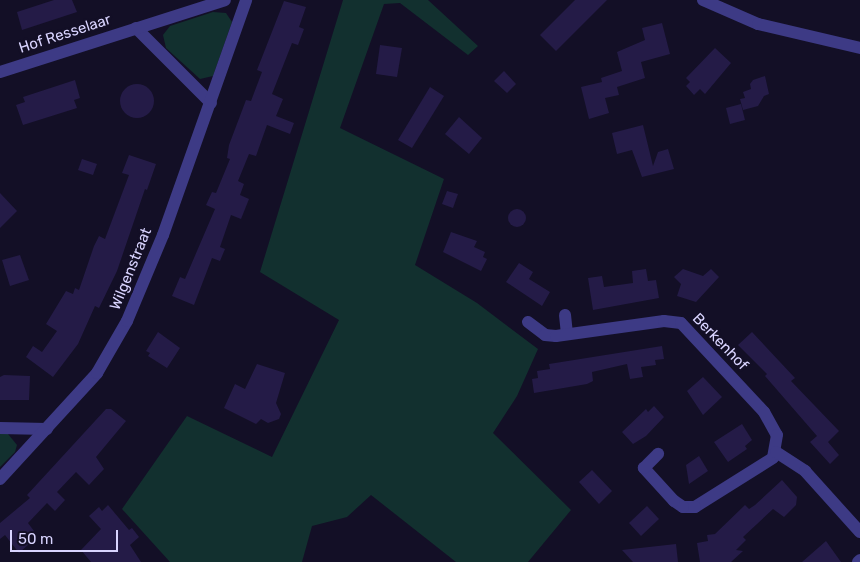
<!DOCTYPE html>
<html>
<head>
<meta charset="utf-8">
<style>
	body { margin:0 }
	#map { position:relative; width:860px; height:562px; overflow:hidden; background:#130f26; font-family:Rubik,sans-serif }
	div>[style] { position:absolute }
	.green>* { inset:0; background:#12302f }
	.building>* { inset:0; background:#241b47 }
	.round { border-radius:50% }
	.street>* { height:12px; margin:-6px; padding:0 6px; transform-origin:6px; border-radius:6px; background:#3d3a85 }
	span { translate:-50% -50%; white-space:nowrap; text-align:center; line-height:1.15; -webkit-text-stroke:5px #130f26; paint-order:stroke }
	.street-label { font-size:15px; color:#d9d4ff }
	.scale { position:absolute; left:10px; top:530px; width:108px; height:22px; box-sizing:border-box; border:2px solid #d9d4ff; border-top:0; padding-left:6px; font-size:15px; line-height:18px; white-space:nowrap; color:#d9d4ff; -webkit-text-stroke:4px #130f26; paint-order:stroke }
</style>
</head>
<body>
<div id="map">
	<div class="green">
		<div style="clip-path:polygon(343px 0,428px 0,478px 46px,468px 55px,400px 3px,384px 4px,340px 128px,444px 179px,415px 265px,477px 303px,538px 349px,517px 396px,493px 433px,571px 510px,528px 562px,456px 562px,371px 495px,347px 517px,312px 526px,302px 562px,170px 562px,122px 509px,187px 416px,272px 457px,339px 320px,260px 272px)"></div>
		<div style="clip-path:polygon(213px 12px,226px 13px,232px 22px,213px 76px,200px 79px,166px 48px,163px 35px,170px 26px)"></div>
		<div style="clip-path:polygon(0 433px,8px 434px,17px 445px,15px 452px,0 467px)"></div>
	</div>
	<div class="building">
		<div style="clip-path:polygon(54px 0,72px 0,77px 12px,22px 30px,17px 12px)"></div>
		<div style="clip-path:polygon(575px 0,607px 0,556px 51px,540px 35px)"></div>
		<div style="clip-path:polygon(284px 1px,306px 7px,299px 27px,304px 29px,298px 45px,292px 43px,272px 94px,283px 99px,276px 116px,294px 123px,290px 134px,267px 125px,256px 156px,249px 154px,238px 181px,244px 184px,240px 195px,249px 199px,241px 219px,231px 215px,220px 247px,225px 249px,220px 261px,212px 258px,194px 305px,172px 296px,180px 277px,185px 279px,215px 209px,206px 205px,212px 192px,216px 193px,230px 159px,227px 158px,229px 145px,246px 100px,251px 101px,262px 72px,257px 70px)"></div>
		<div style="clip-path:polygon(662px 23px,670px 54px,641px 62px,645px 78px,617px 87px,619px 95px,605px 98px,609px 113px,589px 119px,581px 87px,602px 82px,601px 78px,622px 71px,617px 52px,645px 40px,642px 28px)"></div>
		<div style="clip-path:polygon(380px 45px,402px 48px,397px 77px,376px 74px)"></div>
		<div style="clip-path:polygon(715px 48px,731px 63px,705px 94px,700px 89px,694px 95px,686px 86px,690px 82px,686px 78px)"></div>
		<div style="clip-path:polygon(504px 71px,516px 84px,507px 93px,494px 81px)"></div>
		<div style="clip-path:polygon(765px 76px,769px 94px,764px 96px,758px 106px,743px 110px,740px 99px,745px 98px,743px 92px,751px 89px,750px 84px,753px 80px)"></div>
		<div style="clip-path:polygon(75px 80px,80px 98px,74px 100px,77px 108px,23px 125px,16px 105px,25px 102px,23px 97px)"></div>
		<div class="round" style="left:120px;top:84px;width:34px;height:34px"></div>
		<div style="clip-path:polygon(430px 87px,444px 96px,412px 148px,398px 140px)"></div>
		<div style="clip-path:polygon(741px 104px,745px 120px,730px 124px,726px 108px)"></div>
		<div style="clip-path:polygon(459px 117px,482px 138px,469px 154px,445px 134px)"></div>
		<div style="clip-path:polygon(643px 125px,653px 166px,658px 152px,668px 149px,674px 169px,642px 177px,632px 150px,617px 154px,612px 133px)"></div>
		<div style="clip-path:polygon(129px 155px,156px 164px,147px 190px,145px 189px,117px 271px,99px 308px,95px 306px,78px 344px,53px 377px,26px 357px,33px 346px,42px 352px,57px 331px,46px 324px,66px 291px,73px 294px,75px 288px,79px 290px,94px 246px,99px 236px,105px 239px,129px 175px,122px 173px)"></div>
		<div style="clip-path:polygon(82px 159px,97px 164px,93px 175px,78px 170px)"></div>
		<div style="clip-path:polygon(447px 191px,458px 194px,453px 208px,442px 204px)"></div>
		<div style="clip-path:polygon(0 193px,17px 211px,0 228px)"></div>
		<div class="round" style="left:508px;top:209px;width:18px;height:18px"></div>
		<div style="clip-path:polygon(451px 232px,477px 241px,474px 247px,485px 252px,483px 257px,487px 259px,481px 271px,443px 252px)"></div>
		<div style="clip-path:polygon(20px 255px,29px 280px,10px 286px,2px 260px)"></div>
		<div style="clip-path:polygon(519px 263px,533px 272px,529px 279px,550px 292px,542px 306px,506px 282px)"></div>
		<div style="clip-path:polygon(646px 269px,648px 281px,656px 280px,659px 298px,593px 310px,588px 278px,602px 276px,604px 287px,633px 283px,632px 271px)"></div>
		<div style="clip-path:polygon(683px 269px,703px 276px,711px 269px,719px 277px,696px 302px,677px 296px,681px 284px,674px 277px)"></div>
		<div style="clip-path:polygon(158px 332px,180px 348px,167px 368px,148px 356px,150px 353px,146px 351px)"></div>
		<div style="clip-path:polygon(752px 332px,795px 378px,791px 381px,839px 431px,828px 442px,839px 455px,830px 464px,810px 442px,817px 436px,765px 376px,767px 374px,738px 345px)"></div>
		<div style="clip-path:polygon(662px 346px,664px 359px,655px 360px,656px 365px,641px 367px,643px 377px,630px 379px,627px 364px,592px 372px,593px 381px,587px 384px,534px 393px,532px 379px,538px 378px,537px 371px,550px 369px,549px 364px)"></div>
		<div style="clip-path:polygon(257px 364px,285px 373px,276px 403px,281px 414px,279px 419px,268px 423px,261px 419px,256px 424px,224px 408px,235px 384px,245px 389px)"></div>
		<div style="clip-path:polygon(4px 375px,30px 376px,29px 400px,0 400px,0 377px)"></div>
		<div style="clip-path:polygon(703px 377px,722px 397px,703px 415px,687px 391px)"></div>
		<div style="clip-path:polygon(654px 406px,664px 417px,646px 436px,633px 444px,622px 432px,646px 409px,648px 412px)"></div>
		<div style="clip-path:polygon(106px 409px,111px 409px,126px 421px,96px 457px,104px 469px,89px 485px,76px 472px,57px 492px,65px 500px,55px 511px,47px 503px,28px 523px,34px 531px,25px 538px,29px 544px,19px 553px,5px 535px,0 539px,0 523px,30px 498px,27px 495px)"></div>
		<div style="clip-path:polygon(742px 424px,752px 440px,745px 446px,747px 449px,728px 462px,714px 442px)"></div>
		<div style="clip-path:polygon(699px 456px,708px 471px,689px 484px,686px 465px)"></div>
		<div style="clip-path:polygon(592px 470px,612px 491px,599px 504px,579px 482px)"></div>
		<div style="clip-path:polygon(782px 480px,797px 497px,796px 505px,784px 517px,773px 509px,743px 537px,746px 540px,736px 550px,743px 551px,731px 562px,700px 562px,697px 543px,708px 541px,707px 535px,715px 534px,745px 505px,749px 509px,755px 505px)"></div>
		<div style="clip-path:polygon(108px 505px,129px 530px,132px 528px,139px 537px,130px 545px,141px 562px,91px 562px,81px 550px,101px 529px,89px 516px,99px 507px,102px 511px)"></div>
		<div style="clip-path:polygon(647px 506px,659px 519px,641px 536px,629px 523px)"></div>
		<div style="clip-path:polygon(826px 541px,841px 562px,802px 562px)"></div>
		<div style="clip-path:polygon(676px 544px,678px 562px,633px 562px,622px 550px)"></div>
	</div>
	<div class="street">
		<div style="left:703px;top:0;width:60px;rotate:23.6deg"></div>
		<div style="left:758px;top:24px;width:105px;rotate:13.2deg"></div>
		<div style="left:136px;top:28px;width:106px;rotate:45deg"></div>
		<div style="left:0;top:72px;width:236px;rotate:-17.7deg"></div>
		<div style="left:565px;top:315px;width:18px;rotate:84deg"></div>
		<div style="left:528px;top:322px;width:21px;rotate:37deg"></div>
		<div style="left:545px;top:335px;width:11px;rotate:5deg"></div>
		<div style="left:556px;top:336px;width:109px;rotate:-7.9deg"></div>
		<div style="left:664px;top:321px;width:17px;rotate:7deg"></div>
		<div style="left:681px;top:323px;width:122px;rotate:47deg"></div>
		<div style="left:764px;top:412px;width:26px;rotate:61deg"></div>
		<div style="left:777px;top:435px;width:23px;rotate:100deg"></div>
		<div style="left:773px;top:458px;width:92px;rotate:147.9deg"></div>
		<div style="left:695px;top:507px;width:12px;rotate:180deg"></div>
		<div style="left:683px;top:507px;width:11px;rotate:-146deg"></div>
		<div style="left:674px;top:501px;width:45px;rotate:-132.3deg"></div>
		<div style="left:644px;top:468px;width:20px;rotate:-45deg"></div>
		<div style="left:0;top:428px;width:47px;rotate:1.2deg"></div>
		<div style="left:776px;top:452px;width:35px;rotate:33deg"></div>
		<div style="left:805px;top:471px;width:82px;rotate:48deg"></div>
		<div style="left:0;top:479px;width:144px;rotate:-47.5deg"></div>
		<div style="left:97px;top:373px;width:60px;rotate:-60deg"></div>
		<div style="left:127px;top:321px;width:93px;rotate:-67.3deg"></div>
		<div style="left:163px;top:235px;width:249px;rotate:-70.5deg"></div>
		<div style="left:858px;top:562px;width:3px;rotate:-45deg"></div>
	</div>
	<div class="street-label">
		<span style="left:65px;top:34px;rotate:-18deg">Hof Resselaar</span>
		<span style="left:131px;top:269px;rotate:-68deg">Wilgenstraat</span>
		<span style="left:720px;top:342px;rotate:46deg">Berkenhof</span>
	</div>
	<div class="scale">50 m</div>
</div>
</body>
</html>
